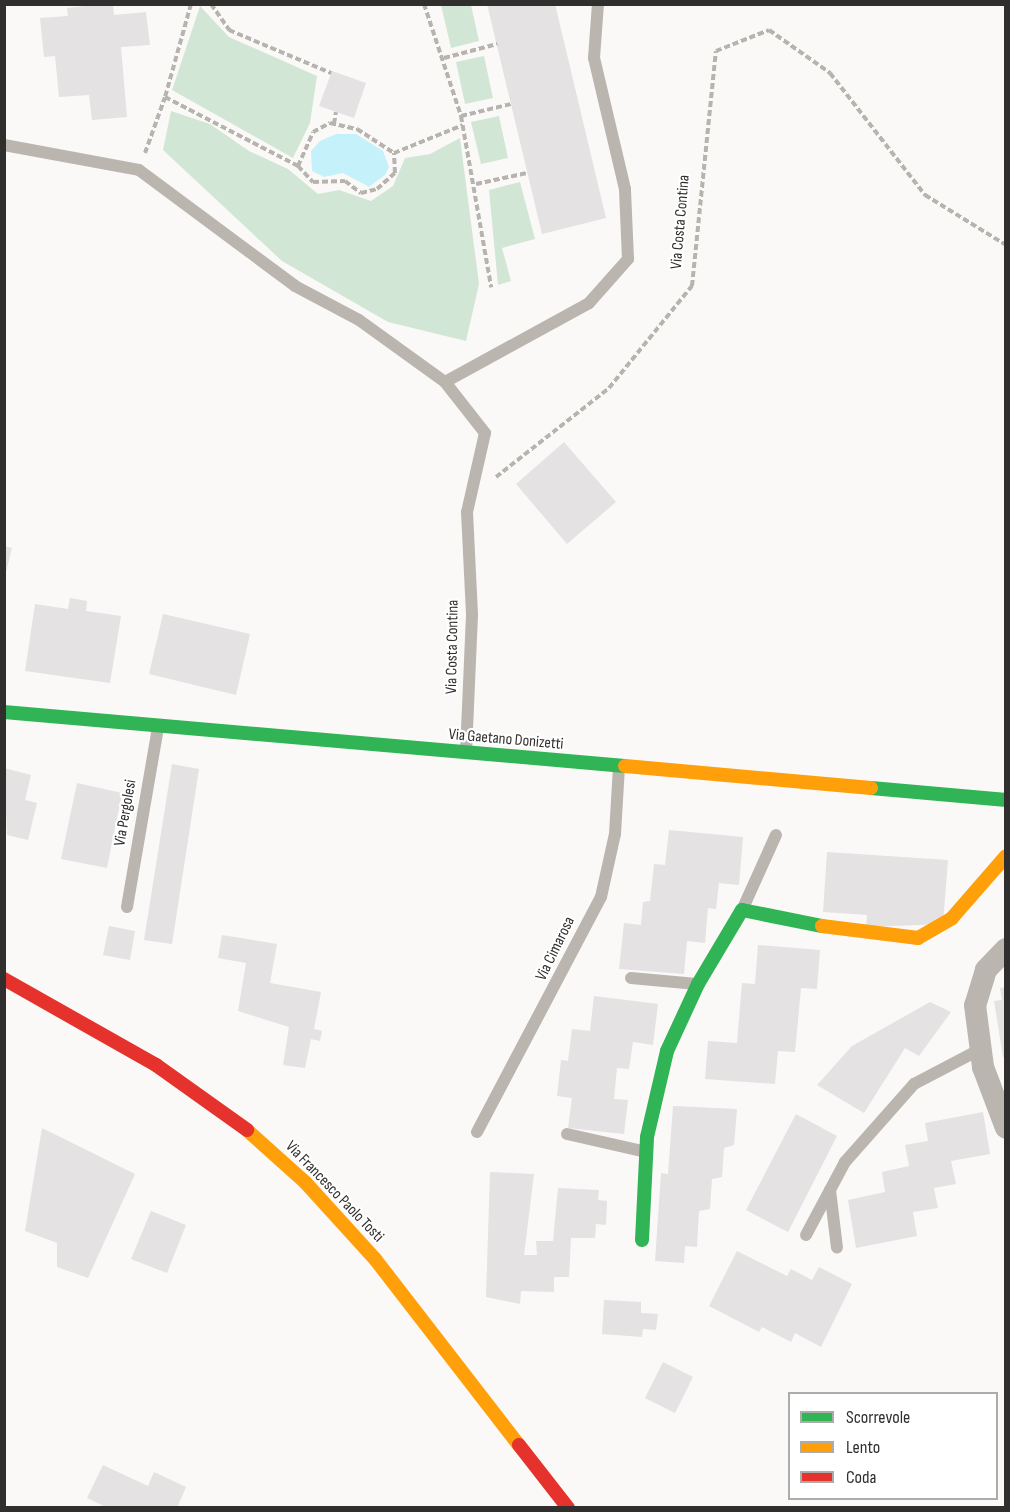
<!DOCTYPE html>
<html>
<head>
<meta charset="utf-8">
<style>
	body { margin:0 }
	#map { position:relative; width:1010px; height:1512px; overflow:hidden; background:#fbf9f7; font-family:"Sofia Sans Condensed",sans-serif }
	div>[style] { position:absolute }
	.green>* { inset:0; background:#d2e6d5 }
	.water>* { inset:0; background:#c4f1fa }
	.building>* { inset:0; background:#e4e2e2 }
	.path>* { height:4px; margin-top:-2px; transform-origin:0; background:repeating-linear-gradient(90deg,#b7b4af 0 6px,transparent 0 9px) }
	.lane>* { height:12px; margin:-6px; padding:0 6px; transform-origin:6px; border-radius:6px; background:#bab6af }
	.street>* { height:22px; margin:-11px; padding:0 11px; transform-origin:11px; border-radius:11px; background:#bab6af }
	.fast>* { height:14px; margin:-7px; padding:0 7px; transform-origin:7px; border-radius:7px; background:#30b455 }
	.slow>* { height:14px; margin:-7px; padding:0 7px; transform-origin:7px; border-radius:7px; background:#ff9f0a }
	.jam>* { height:14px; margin:-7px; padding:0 7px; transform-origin:7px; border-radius:7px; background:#e5322d }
	span { translate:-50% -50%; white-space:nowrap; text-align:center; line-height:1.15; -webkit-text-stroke:4.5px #fff; paint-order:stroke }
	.street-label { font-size:16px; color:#302f2e }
	.frame { position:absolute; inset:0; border:6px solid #302f2e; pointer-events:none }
	.legend { position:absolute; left:788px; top:1392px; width:210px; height:108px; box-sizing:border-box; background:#fff; border:2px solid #acacab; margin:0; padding:8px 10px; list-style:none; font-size:18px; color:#302f2e }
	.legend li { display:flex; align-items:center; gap:12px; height:30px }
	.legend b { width:30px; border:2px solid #acacab }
</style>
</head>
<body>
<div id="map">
	<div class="green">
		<div style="clip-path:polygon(441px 5px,471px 5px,479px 41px,451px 48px)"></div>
		<div style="clip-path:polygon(200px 6px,229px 37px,317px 76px,310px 123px,293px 158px,172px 90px)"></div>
		<div style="clip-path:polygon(484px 56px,493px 98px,465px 104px,456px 62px)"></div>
		<div style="clip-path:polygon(171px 111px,210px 124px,249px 151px,288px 169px,318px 194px,339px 190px,371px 201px,393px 186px,405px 158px,430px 154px,460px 138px,479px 284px,466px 341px,388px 322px,282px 261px,163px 150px)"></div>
		<div style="clip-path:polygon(499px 116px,508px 158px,481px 164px,471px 122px)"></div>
		<div style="clip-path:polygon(520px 182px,535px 239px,502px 248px,511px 281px,498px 285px,489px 190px)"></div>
	</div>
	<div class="water">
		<div style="clip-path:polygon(336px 134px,356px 134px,383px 151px,389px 167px,385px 175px,369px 187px,343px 173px,324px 177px,312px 171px,311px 151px,320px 141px)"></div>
	</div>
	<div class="building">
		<div style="clip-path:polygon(101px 4px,113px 4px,114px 15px,146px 12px,150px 45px,121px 47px,127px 117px,92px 120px,89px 95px,59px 97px,55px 56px,44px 57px,40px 18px,68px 16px,67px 8px)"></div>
		<div style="clip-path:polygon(487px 4px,555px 4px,606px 218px,542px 234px)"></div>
		<div style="clip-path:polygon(332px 71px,366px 83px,354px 118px,319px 106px)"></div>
		<div style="clip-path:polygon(564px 442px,616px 502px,567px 544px,516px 484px)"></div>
		<div style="clip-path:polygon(4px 546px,12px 548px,5px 576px,4px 576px)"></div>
		<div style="clip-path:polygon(70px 598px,87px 601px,86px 611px,121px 616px,110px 683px,25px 671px,35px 604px,68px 609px)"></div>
		<div style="clip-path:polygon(163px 614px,250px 634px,236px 695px,149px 674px)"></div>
		<div style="clip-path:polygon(172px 764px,199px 769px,172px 944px,144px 940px)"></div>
		<div style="clip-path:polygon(4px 768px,31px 775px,25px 800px,37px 803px,28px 840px,7px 835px)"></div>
		<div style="clip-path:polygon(77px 783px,122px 793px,107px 868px,61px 859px)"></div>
		<div style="clip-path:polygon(669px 830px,743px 837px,739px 885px,719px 883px,716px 909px,708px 908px,705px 943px,687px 941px,684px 974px,619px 969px,624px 923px,641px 925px,643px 902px,650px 901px,654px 864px,665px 865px)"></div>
		<div style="clip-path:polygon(827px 852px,948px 860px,943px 924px,866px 927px,867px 915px,823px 912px)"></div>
		<div style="clip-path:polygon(109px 926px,135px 931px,130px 960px,103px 955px)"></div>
		<div style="clip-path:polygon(222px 935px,277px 944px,270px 983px,321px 992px,314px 1029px,322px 1031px,320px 1041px,311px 1039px,305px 1068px,283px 1065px,289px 1027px,238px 1011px,246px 963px,218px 958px)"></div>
		<div style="clip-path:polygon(758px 945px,820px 950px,817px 989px,801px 988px,795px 1052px,778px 1051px,775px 1084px,705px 1079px,708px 1041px,737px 1043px,742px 983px,755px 984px)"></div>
		<div style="clip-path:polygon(1006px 987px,1006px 1056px,1003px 1057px,994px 1001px,1002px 1000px,1000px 988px)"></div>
		<div style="clip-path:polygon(594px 996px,658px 1004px,653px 1045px,633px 1042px,629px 1069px,617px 1068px,614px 1099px,628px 1100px,624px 1134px,568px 1128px,572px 1098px,557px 1096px,561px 1060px,568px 1061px,572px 1029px,590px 1031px)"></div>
		<div style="clip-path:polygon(930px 1002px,951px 1012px,919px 1056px,905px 1048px,864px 1113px,817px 1085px,852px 1046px)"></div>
		<div style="clip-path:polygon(673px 1106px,737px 1109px,734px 1145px,724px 1148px,722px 1177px,712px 1179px,710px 1209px,699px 1211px,697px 1247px,685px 1246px,684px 1263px,655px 1261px,661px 1173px,668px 1174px)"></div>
		<div style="clip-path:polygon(983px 1112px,990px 1154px,951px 1161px,956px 1184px,934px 1188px,938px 1208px,913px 1212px,917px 1236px,856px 1248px,848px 1200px,885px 1192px,882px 1172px,909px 1166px,905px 1145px,928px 1141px,925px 1123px)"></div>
		<div style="clip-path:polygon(796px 1114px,837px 1136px,788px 1232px,746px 1210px)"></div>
		<div style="clip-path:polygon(42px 1128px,135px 1174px,88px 1278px,57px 1267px,57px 1243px,25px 1231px)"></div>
		<div style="clip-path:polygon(490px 1172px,534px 1174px,524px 1255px,537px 1255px,536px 1241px,553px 1241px,558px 1188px,599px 1190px,598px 1200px,607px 1201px,606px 1225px,596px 1224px,595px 1238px,571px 1238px,569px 1277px,554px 1277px,554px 1292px,521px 1291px,520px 1304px,486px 1297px)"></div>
		<div style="clip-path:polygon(151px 1211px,186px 1225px,167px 1273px,131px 1259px)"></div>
		<div style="clip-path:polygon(737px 1251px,787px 1276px,791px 1269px,812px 1280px,819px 1267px,852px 1284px,821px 1347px,795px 1333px,791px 1342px,762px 1327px,759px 1332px,709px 1306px)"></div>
		<div style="clip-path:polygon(604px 1300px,641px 1302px,641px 1313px,658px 1314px,656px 1330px,643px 1329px,642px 1337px,602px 1334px)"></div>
		<div style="clip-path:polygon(663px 1362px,693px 1377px,675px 1413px,645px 1398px)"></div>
		<div style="clip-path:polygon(103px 1465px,148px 1486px,154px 1472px,186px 1487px,177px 1508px,108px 1508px,87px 1498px)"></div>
	</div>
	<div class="path">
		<div style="left:191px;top:4px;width:97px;rotate:105.6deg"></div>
		<div style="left:165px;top:97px;width:150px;rotate:27.4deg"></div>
		<div style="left:298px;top:166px;width:22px;rotate:47deg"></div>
		<div style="left:313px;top:182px;width:32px;rotate:-2deg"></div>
		<div style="left:345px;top:181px;width:20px;rotate:37deg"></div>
		<div style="left:361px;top:193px;width:16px;rotate:-14deg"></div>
		<div style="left:377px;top:189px;width:24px;rotate:-42deg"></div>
		<div style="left:395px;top:173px;width:20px;rotate:-93deg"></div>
		<div style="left:394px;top:153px;width:74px;rotate:-22.1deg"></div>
		<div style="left:211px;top:4px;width:32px;rotate:55deg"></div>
		<div style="left:229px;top:30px;width:111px;rotate:22.9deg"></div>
		<div style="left:424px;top:4px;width:118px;rotate:71.7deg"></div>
		<div style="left:461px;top:116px;width:174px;rotate:80deg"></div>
		<div style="left:444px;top:58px;width:55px;rotate:-14.8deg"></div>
		<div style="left:461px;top:116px;width:51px;rotate:-13.5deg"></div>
		<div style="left:334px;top:124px;width:12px;rotate:-81deg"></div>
		<div style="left:145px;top:153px;width:59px;rotate:-70.3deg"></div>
		<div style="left:298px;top:166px;width:37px;rotate:-66deg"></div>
		<div style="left:313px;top:132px;width:19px;rotate:-28deg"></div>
		<div style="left:330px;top:123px;width:28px;rotate:13deg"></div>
		<div style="left:357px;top:129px;width:44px;rotate:33deg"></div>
		<div style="left:476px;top:184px;width:52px;rotate:-12.2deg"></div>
		<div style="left:496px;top:477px;width:144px;rotate:-38.2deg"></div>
		<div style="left:609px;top:388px;width:132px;rotate:-50.9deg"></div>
		<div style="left:692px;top:286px;width:236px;rotate:-84.2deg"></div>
		<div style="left:716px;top:51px;width:57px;rotate:-21.6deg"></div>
		<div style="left:769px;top:30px;width:75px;rotate:35.2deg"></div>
		<div style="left:830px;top:73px;width:155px;rotate:52.1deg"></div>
		<div style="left:925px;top:195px;width:95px;rotate:31.7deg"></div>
	</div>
	<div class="lane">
		<div style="left:4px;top:145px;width:137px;rotate:10.5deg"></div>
		<div style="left:139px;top:170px;width:194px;rotate:36.6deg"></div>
		<div style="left:295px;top:286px;width:72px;rotate:28deg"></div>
		<div style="left:359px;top:320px;width:106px;rotate:35.8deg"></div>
		<div style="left:445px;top:382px;width:65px;rotate:51.9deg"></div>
		<div style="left:485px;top:433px;width:81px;rotate:102.8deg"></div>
		<div style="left:467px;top:512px;width:103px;rotate:87.2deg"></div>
		<div style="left:472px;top:615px;width:137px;rotate:92.5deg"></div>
		<div style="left:445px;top:382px;width:164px;rotate:-28.7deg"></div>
		<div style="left:589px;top:303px;width:59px;rotate:-48.4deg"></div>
		<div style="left:628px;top:259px;width:70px;rotate:-92.5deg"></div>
		<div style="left:625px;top:189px;width:135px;rotate:-103.3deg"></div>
		<div style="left:594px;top:58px;width:54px;rotate:-85.8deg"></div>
		<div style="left:127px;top:907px;width:183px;rotate:-80.2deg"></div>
		<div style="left:743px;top:908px;width:80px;rotate:-65.7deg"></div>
		<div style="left:631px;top:978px;width:66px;rotate:5.2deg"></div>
		<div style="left:477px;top:1132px;width:266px;rotate:-62.2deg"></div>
		<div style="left:601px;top:897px;width:65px;rotate:-77.5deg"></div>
		<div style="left:615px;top:834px;width:67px;rotate:-86.6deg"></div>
		<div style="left:567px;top:1134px;width:81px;rotate:12.8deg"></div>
		<div style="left:830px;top:1190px;width:58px;rotate:83.1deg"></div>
		<div style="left:806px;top:1235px;width:83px;rotate:-61.9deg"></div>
		<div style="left:845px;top:1162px;width:104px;rotate:-48.5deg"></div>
		<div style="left:914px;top:1084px;width:73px;rotate:-27.6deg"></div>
	</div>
	<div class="street">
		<div style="left:1006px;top:949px;width:29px;rotate:134deg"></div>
		<div style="left:986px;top:970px;width:37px;rotate:107deg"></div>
		<div style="left:975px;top:1005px;width:63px;rotate:82.6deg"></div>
		<div style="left:983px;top:1067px;width:65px;rotate:69.3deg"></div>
	</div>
	<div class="fast">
		<div style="left:4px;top:712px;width:623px;rotate:4.97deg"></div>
		<div style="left:871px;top:788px;width:136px;rotate:5.1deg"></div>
		<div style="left:642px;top:1240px;width:103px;rotate:-87.2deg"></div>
		<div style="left:647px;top:1137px;width:88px;rotate:-76.9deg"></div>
		<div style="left:667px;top:1051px;width:74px;rotate:-65.2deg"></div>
		<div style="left:698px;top:984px;width:86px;rotate:-59.3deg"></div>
		<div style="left:742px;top:910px;width:82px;rotate:11.3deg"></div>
	</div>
	<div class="slow">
		<div style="left:625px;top:766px;width:247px;rotate:5.1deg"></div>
		<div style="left:822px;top:926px;width:97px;rotate:7.1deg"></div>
		<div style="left:918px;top:938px;width:39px;rotate:-30deg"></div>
		<div style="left:952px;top:918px;width:82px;rotate:-48.9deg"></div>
		<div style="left:247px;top:1130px;width:78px;rotate:41.9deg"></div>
		<div style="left:305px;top:1182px;width:104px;rotate:47.7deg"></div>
		<div style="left:375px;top:1259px;width:235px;rotate:52.3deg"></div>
	</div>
	<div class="jam">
		<div style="left:4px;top:979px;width:175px;rotate:29.5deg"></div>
		<div style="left:156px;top:1065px;width:112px;rotate:35.5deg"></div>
		<div style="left:519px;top:1445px;width:80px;rotate:52.1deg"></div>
	</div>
	<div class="street-label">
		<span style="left:681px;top:222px;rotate:-85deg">Via Costa Contina</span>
		<span style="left:453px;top:647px;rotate:-89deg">Via Costa Contina</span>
		<span style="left:506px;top:740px;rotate:5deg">Via Gaetano Donizetti</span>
		<span style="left:126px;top:813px;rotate:-80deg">Via Pergolesi</span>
		<span style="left:556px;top:949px;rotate:-64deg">Via Cimarosa</span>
		<span style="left:334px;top:1192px;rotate:46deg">Via Francesco Paolo Tosti</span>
	</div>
	<div class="frame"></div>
	<ul class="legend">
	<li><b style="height:8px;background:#30b455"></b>Scorrevole</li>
	<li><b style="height:8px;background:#ff9f0a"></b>Lento</li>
	<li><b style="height:8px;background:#e5322d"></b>Coda</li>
	</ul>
</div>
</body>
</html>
